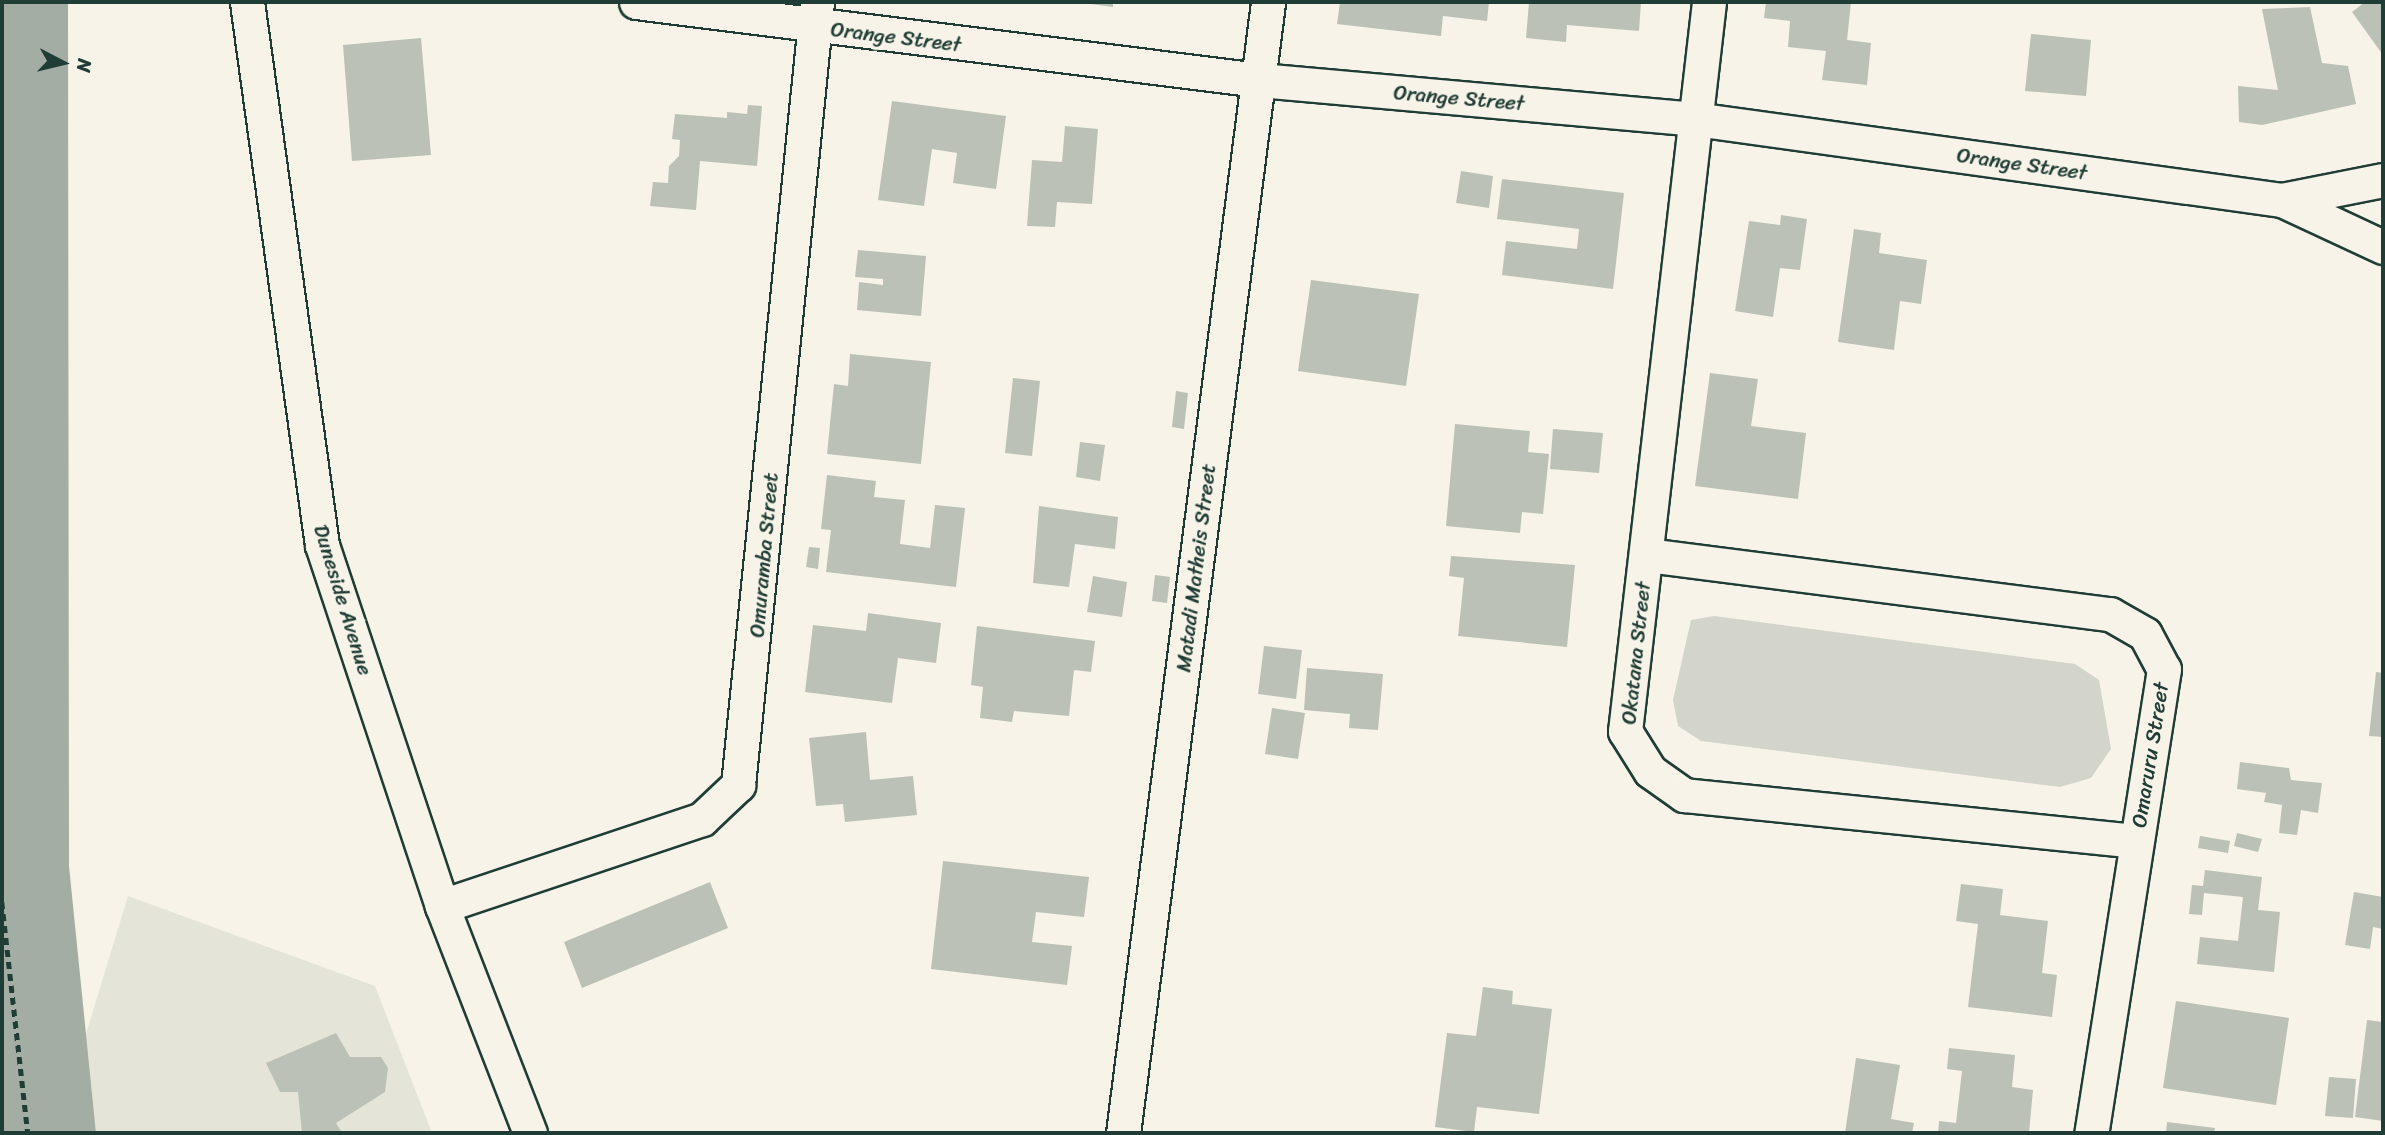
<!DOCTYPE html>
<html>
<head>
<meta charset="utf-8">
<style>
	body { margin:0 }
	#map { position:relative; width:2385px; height:1135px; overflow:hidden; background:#f7f3e8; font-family:Sriracha,sans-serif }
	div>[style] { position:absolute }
	.built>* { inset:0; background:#e5e4d9 }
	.green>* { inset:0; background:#d3d5ca }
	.water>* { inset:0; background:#a4ada3 }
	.building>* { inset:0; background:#bbc1b6 }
	.path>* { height:4.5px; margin-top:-2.25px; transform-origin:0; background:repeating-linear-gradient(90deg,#1f3d34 0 7px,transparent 0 12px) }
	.roads { filter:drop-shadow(2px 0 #1f3d34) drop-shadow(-2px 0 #1f3d34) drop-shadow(0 2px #1f3d34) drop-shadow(0 -2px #1f3d34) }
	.street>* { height:33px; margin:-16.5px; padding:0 16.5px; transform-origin:16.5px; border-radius:16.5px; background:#f7f3e8 }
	span { translate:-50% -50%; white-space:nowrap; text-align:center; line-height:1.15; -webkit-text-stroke:7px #f7f3e8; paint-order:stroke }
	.street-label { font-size:21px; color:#1f3d34 }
	.frame { position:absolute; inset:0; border:4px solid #1f3d34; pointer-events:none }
	.north { position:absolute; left:28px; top:28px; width:70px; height:70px; -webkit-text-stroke:5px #f7f3e8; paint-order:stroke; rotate:97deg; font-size:19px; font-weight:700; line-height:28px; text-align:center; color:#1f3d34 }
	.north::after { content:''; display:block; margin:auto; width:24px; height:32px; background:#1f3d34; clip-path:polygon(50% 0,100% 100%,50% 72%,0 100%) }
</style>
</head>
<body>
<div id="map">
	<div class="built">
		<div style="clip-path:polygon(128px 896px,375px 986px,432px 1133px,96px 1133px,86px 1034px)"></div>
	</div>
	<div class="green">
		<div style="clip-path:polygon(1714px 616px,2075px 664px,2099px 680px,2111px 749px,2091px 778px,2060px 787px,1701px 741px,1678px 726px,1673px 700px,1691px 620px)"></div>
	</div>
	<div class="water">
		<div style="clip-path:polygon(2px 2px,68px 2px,69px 866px,96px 1133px,2px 1133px)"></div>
	</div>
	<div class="building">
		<div style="clip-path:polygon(1075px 2px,1113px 2px,1113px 7px)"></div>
		<div style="clip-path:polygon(1340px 2px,1489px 2px,1487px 21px,1443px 16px,1441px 36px,1337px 24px)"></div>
		<div style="clip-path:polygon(1529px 2px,1641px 2px,1639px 31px,1567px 25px,1566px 42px,1526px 38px)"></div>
		<div style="clip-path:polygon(1766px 2px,1851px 2px,1847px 40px,1871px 43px,1867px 85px,1822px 80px,1826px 51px,1788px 47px,1790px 21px,1764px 18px)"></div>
		<div style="clip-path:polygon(2365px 2px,2383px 2px,2383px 55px,2352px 12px)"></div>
		<div style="clip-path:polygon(2310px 7px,2322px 63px,2348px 66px,2356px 104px,2262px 125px,2239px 122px,2238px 86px,2278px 90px,2262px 9px)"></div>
		<div style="clip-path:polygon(2031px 34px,2091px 40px,2086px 96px,2025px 91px)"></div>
		<div style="clip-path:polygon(421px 38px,431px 155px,352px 161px,343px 45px)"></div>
		<div style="clip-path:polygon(892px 101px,1006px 116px,996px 189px,953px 183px,957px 153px,932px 149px,924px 206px,878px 200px)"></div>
		<div style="clip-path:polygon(748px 105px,762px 106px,757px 166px,700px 161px,696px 210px,650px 206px,653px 182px,668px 183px,669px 166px,679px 156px,680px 140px,672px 139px,675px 114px,727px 118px,727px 112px,747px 114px)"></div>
		<div style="clip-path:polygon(1065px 126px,1098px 129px,1092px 204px,1057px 202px,1055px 227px,1027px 226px,1032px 160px,1062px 162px)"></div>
		<div style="clip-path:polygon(1461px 171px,1493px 176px,1489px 208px,1456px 203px)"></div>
		<div style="clip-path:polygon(1502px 179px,1624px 193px,1613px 289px,1502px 275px,1506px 241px,1577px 249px,1579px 229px,1497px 219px)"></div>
		<div style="clip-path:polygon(1781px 215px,1807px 219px,1800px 270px,1780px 268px,1773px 317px,1735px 311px,1749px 221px,1780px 225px)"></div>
		<div style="clip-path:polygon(1854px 229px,1881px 233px,1879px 253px,1927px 260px,1921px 304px,1900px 301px,1894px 350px,1838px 342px)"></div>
		<div style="clip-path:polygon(858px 250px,926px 256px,921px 316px,857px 310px,859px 282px,883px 285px,883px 279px,855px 277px)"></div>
		<div style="clip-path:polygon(1311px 280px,1419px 294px,1406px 386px,1298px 371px)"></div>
		<div style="clip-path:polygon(850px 354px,931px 362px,921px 464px,827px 454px,834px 384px,848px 386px)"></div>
		<div style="clip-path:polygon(1710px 373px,1758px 379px,1751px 426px,1806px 433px,1798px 499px,1695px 486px)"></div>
		<div style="clip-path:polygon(1013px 378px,1040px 381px,1032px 456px,1005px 453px)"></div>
		<div style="clip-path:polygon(1176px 391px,1188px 393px,1184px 429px,1172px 427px)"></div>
		<div style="clip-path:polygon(1455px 424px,1530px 431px,1528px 452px,1549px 454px,1543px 514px,1522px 512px,1520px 533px,1446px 526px)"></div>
		<div style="clip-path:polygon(1553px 429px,1603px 433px,1599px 473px,1550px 469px)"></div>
		<div style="clip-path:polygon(1080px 442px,1105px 445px,1100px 481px,1076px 477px)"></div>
		<div style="clip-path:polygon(827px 475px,876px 481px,874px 497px,905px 500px,900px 544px,930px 548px,935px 505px,965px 508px,956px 587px,826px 572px,831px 530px,821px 529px)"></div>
		<div style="clip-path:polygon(1039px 506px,1118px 517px,1115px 549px,1075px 544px,1069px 587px,1033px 583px)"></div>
		<div style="clip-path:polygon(809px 547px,820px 548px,818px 569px,806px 567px)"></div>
		<div style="clip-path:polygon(1451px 556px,1575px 565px,1567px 647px,1458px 636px,1464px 578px,1449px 576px)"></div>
		<div style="clip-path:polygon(1155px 575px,1170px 577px,1167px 603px,1152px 601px)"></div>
		<div style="clip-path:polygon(1093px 576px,1127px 582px,1122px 617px,1087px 612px)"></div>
		<div style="clip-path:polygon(868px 613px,941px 623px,936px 663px,898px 658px,892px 703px,805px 692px,813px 625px,866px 631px)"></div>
		<div style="clip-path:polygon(977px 626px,1095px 641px,1091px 672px,1074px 670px,1069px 716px,1014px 711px,1012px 722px,980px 718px,983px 687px,971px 685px)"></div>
		<div style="clip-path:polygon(1264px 646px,1302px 650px,1296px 699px,1258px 694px)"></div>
		<div style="clip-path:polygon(1307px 668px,1383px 674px,1378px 730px,1349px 728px,1350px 714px,1304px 710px)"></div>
		<div style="clip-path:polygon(2376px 672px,2383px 673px,2383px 737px,2369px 736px)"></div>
		<div style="clip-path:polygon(1272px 708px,1305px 713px,1298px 759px,1265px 754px)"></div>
		<div style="clip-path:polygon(866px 732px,870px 780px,913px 776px,917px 815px,845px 822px,843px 804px,816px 806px,809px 738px)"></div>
		<div style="clip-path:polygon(2240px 762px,2289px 768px,2291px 780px,2322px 783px,2318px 813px,2301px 810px,2297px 835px,2279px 833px,2282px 805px,2264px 802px,2266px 793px,2237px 789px)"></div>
		<div style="clip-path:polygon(2237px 833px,2262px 839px,2258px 852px,2234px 846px)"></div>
		<div style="clip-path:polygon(2200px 836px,2230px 841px,2228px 853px,2198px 848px)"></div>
		<div style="clip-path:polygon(943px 861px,1089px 877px,1084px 917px,1036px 912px,1032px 942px,1072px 946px,1067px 985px,931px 969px)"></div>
		<div style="clip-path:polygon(2205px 870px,2262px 877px,2258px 910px,2280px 912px,2274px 972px,2197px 964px,2200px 937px,2238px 941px,2243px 897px,2204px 893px,2202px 915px,2189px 914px,2192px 885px,2203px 886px)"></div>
		<div style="clip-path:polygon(710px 882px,728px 928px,582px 988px,564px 942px)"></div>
		<div style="clip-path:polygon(1961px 884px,2003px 889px,2000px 915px,2048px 921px,2042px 973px,2057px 975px,2052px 1017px,1968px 1007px,1978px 924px,1956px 921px)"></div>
		<div style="clip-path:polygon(2354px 892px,2383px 897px,2383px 929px,2373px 927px,2370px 949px,2345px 945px)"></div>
		<div style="clip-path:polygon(1483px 987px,1513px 991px,1512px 1004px,1552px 1009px,1539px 1114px,1477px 1107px,1474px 1132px,1435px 1127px,1447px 1033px,1476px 1036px)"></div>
		<div style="clip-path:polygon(2176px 1001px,2289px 1018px,2276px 1105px,2163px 1088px)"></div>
		<div style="clip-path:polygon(2367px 1020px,2383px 1022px,2383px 1121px,2355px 1117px)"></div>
		<div style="clip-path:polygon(336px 1033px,350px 1057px,381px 1057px,388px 1068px,385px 1092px,336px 1123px,342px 1133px,302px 1133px,298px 1092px,280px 1092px,266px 1063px)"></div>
		<div style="clip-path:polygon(1949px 1048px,2015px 1055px,2012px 1087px,2033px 1090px,2029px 1133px,1938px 1133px,1939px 1121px,1956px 1123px,1962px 1071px,1947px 1069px)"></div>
		<div style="clip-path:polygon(1856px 1058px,1900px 1065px,1891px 1119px,1914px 1123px,1912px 1133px,1845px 1133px)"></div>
		<div style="clip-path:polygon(2329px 1077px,2356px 1079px,2353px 1118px,2325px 1116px)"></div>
		<div style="clip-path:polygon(2167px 1122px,2215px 1128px,2214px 1133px,2166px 1133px)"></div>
	</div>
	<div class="path">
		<div style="left:2px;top:902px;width:232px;rotate:83.6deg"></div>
	</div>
	<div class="roads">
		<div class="street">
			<div style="left:247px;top:2px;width:548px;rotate:82.14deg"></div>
			<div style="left:322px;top:545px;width:380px;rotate:71.6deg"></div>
			<div style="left:442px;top:906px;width:243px;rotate:68.8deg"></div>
			<div style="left:636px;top:2px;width:628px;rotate:7.14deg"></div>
			<div style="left:1259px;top:80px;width:438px;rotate:5.1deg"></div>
			<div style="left:1695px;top:119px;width:593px;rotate:7.86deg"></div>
			<div style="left:1709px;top:2px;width:734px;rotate:96.57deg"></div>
			<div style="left:1625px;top:731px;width:47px;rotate:58deg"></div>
			<div style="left:1650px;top:771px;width:42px;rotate:35.2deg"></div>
			<div style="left:1684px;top:795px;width:454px;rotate:5.8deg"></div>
			<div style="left:2383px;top:180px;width:103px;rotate:168.8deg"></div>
			<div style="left:2282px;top:200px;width:111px;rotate:25deg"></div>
			<div style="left:1647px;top:555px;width:467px;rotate:7.3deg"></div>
			<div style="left:2110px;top:614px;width:40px;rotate:29.7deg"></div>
			<div style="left:2145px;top:634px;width:40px;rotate:62deg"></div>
			<div style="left:2164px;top:669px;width:470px;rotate:98.9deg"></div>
			<div style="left:442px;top:906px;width:274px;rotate:-18.5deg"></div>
			<div style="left:702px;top:819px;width:50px;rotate:-43.4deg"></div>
			<div style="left:738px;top:785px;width:787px;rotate:-84.24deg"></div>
			<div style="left:1123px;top:1133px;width:1140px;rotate:-82.69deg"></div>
		</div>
	</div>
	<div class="street-label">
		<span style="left:896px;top:37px;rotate:7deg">Orange Street</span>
		<span style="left:1459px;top:98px;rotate:5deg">Orange Street</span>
		<span style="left:2022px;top:164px;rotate:8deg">Orange Street</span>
		<span style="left:764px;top:555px;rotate:-85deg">Omuramba Street</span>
		<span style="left:1196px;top:568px;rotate:-83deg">Matadi Matheis Street</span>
		<span style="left:343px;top:600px;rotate:73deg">Duneside Avenue</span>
		<span style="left:1636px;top:653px;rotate:-84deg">Okatana Street</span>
		<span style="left:2150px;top:755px;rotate:-81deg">Omaruru Street</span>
	</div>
	<div class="frame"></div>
	<div class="north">N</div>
</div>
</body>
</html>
